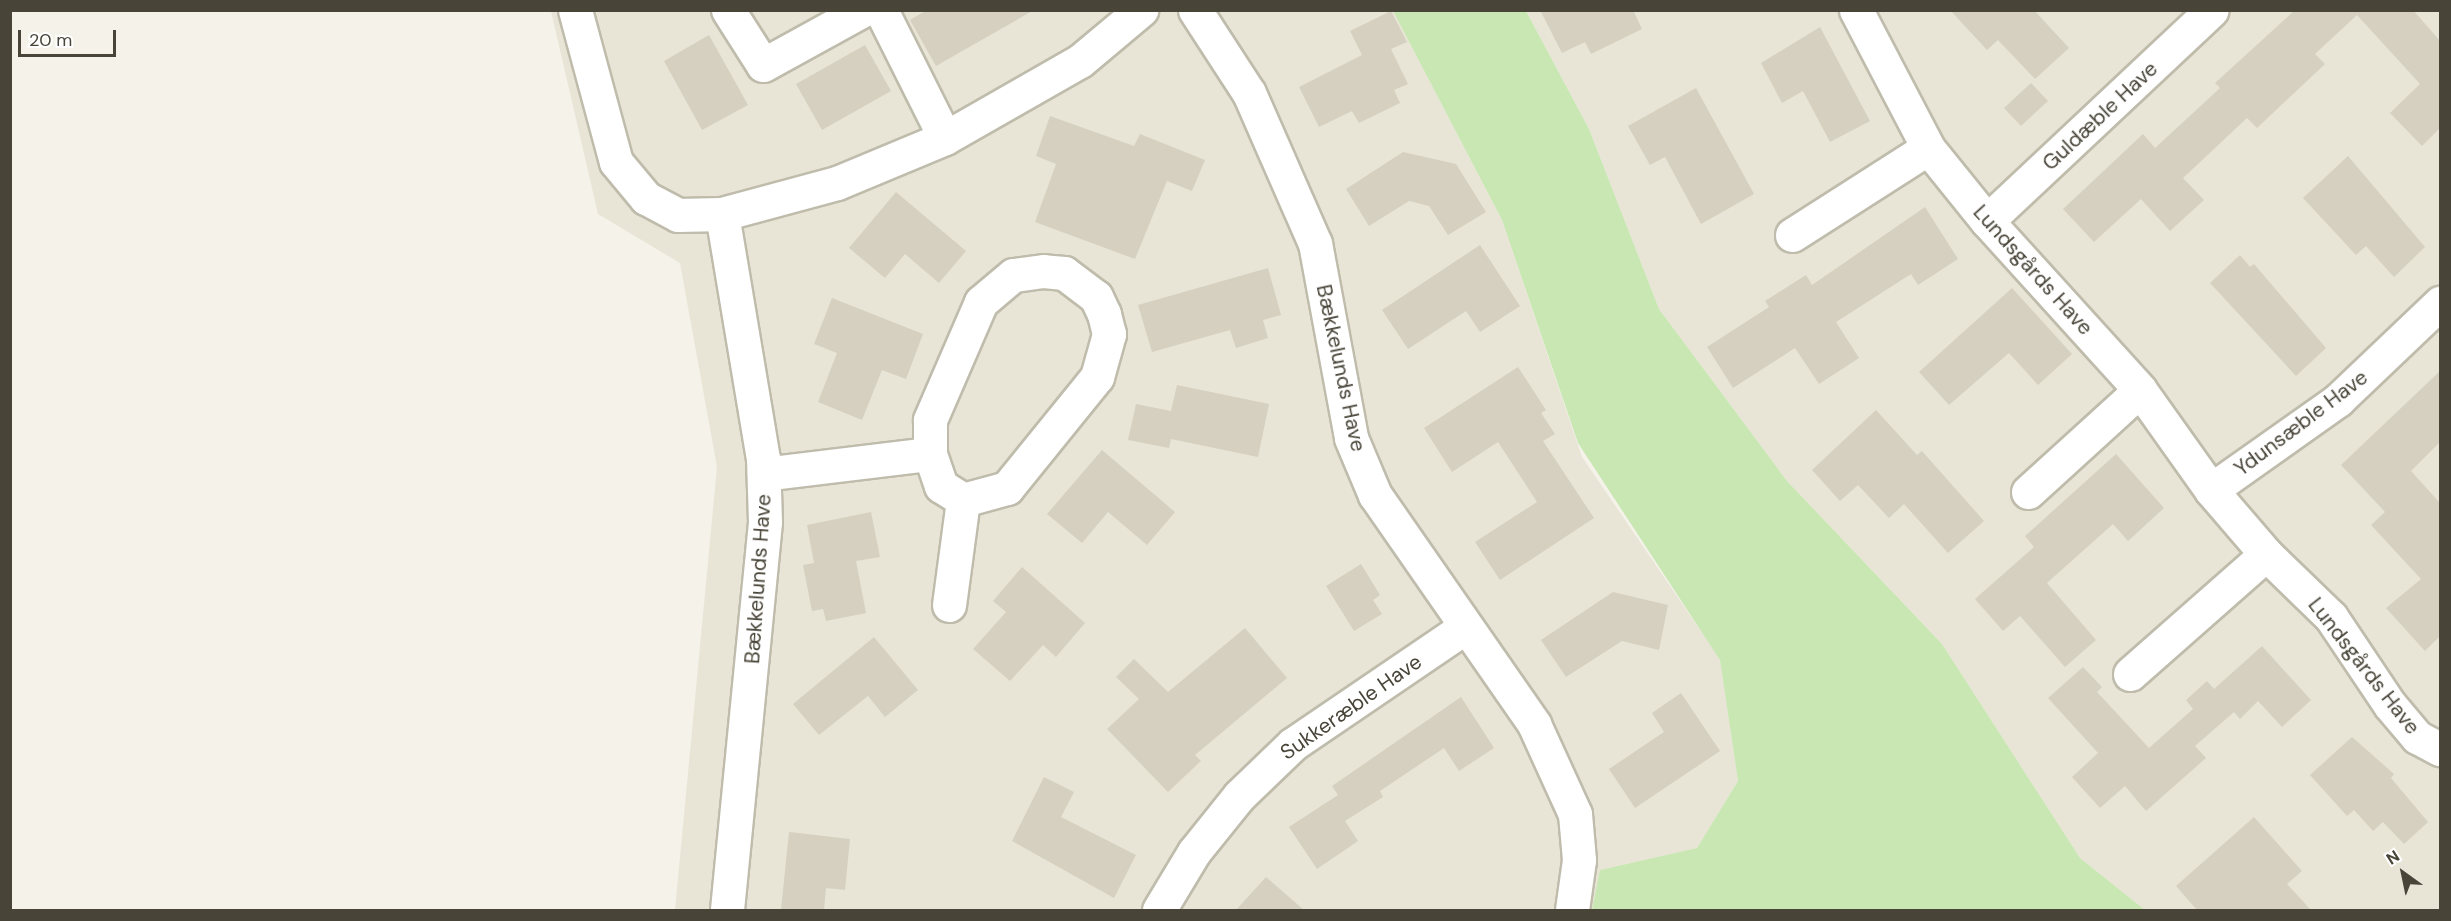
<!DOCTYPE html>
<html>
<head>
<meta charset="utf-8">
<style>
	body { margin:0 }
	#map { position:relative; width:2451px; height:921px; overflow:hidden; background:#f4f2e9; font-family:"DM Sans",sans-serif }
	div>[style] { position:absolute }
	.residential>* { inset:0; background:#e8e5d7 }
	.green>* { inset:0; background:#c8e7b3 }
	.building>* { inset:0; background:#d5d0bf }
	.roads { filter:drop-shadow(2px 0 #bfbcac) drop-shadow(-2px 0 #bfbcac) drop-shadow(0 2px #bfbcac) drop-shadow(0 -2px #bfbcac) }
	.minor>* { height:33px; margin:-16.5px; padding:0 16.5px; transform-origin:16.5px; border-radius:16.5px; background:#fff }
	span { translate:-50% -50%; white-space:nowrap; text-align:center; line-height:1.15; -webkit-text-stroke:5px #fff; paint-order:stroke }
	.street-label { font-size:21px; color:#484438 }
	.frame { position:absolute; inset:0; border:12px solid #484438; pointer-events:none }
	.north { position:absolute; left:2373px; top:843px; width:60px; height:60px; -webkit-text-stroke:4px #fff; paint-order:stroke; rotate:327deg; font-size:16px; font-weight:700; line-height:24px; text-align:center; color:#484438 }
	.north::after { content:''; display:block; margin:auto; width:21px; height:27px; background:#484438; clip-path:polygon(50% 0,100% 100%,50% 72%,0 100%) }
	.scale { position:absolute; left:18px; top:30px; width:98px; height:27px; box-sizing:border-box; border:3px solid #484438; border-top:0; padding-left:8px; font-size:18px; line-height:21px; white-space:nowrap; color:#484438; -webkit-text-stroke:4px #fff; paint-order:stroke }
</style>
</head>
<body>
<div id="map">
	<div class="residential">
		<div style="clip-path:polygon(551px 11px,1393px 11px,1502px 220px,1582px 457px,1720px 659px,1738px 781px,1697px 848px,1601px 870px,1592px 910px,675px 910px,717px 467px,680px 263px,598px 214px)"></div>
		<div style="clip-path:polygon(1526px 11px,2440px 11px,2440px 910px,2145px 910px,2080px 858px,1942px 644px,1787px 481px,1659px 309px,1589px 129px)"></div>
	</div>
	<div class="green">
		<div style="clip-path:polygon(1393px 11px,1526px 11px,1589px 129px,1659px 309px,1787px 481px,1942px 644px,2080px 858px,2145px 910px,1592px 910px,1600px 870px,1697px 848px,1738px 781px,1720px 660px,1578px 443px,1502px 220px)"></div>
	</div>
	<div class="building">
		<div style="clip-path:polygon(927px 10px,1034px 10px,936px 66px,910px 20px)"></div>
		<div style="clip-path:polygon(1540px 10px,1633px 10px,1642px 29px,1591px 54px,1585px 42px,1562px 53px)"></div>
		<div style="clip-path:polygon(1950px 10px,2034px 10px,2069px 48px,2035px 79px,1998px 40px,1987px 50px)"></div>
		<div style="clip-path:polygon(2295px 10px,2413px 10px,2440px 41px,2440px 128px,2422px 146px,2390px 113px,2420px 84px,2357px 15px,2315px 54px,2325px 64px,2257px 128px,2247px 118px,2183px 178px,2204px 200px,2170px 231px,2141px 199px,2094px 242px,2063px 209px,2143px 134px,2155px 148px,2220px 88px,2215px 83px)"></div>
		<div style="clip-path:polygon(1391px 11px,1407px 42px,1391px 49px,1408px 84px,1394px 90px,1400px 103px,1359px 123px,1352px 111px,1319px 127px,1299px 87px,1362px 55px,1350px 31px)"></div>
		<div style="clip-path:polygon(1820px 27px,1870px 121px,1830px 142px,1803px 91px,1782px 103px,1761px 63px)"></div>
		<div style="clip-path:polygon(709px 35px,748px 105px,702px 130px,664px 61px)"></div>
		<div style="clip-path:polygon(865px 45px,891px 91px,822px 130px,796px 84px)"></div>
		<div style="clip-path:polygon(2031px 83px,2048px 101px,2021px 126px,2004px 108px)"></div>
		<div style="clip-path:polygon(1696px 88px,1754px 194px,1701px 224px,1665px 157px,1650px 165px,1628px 126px)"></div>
		<div style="clip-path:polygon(1050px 116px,1134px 146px,1140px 134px,1205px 160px,1192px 191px,1167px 181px,1135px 259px,1035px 222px,1056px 164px,1036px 156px)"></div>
		<div style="clip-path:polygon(1403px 152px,1456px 164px,1486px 212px,1448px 235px,1429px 206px,1409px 201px,1369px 226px,1346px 189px)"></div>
		<div style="clip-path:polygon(2348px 156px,2425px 247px,2394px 277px,2366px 246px,2356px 255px,2303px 198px)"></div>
		<div style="clip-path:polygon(896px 192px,966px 251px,939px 283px,905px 254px,885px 278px,849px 248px)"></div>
		<div style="clip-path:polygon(1925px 207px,1958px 259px,1918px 285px,1911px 274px,1836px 322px,1859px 358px,1819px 384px,1795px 348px,1733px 388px,1707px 347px,1769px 307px,1765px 301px,1806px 275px,1812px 285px)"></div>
		<div style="clip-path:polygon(1480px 245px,1520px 306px,1480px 332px,1466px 311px,1408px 349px,1382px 310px)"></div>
		<div style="clip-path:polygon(2240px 255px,2250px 267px,2254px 264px,2326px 348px,2296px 376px,2210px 283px)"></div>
		<div style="clip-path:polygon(1268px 268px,1281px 315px,1263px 320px,1268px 338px,1236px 348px,1230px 330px,1152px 352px,1138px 305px)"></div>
		<div style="clip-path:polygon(2012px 288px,2072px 354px,2038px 385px,2009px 353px,1949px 405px,1919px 372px)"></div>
		<div style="clip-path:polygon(832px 298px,923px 334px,906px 379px,882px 370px,862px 420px,818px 402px,837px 353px,814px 344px)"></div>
		<div style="clip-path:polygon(1518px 367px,1546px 410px,1541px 413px,1555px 434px,1543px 441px,1594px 518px,1500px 580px,1475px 542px,1537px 502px,1498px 442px,1452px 472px,1424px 428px)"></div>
		<div style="clip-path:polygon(2440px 371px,2440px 442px,2411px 471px,2440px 503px,2440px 636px,2425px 651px,2386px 608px,2421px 579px,2371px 525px,2385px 512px,2341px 465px)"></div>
		<div style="clip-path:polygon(1177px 385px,1269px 404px,1258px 457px,1171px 439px,1169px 448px,1128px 440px,1136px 404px,1171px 411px)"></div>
		<div style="clip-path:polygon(1876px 410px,1917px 455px,1922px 451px,1984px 521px,1948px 553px,1904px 504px,1889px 518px,1858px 485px,1840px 501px,1812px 470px)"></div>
		<div style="clip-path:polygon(1102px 450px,1175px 512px,1147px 545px,1108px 512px,1082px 543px,1047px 514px)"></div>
		<div style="clip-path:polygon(2116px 454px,2164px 508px,2128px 541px,2113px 524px,2047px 583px,2096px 640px,2065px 667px,2020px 616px,2003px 631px,1975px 599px,2034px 547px,2025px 536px)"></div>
		<div style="clip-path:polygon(871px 512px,880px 557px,856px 561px,866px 613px,826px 621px,823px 609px,812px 611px,803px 565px,814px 563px,807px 525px)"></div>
		<div style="clip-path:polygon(1361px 564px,1380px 595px,1373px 600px,1382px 614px,1354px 631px,1326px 586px)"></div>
		<div style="clip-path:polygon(1022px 567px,1085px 623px,1056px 657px,1043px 645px,1010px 681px,973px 649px,1006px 612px,993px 601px)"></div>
		<div style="clip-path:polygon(1613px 592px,1668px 605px,1659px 650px,1622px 641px,1566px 677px,1541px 640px)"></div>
		<div style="clip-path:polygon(1245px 628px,1287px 678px,1195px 755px,1201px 761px,1168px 792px,1107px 729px,1139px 699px,1116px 677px,1134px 659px,1168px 692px)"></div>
		<div style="clip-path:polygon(874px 637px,918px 690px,885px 717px,868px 696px,819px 735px,793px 704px)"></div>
		<div style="clip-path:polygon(2262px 646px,2311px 700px,2282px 727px,2258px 701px,2240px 719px,2234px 712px,2195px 746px,2206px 758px,2146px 811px,2125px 786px,2100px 808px,2072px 777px,2098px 753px,2048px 698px,2083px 667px,2102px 687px,2097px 692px,2149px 748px,2193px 709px,2186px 700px,2207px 681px,2214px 689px)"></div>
		<div style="clip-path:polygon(1681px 693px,1720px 751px,1635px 808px,1609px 769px,1664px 732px,1652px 713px)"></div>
		<div style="clip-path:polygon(1461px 697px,1494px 748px,1459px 771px,1444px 748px,1380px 791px,1383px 797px,1345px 821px,1358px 841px,1317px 869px,1289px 827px,1338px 795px,1332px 786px)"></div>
		<div style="clip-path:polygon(2352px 737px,2394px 774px,2391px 778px,2428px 822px,2404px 844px,2383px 822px,2373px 831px,2354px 810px,2347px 816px,2310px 775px)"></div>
		<div style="clip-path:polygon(1044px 777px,1074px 792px,1061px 817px,1136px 855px,1114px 898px,1012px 841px)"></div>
		<div style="clip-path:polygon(2254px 817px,2302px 871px,2287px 884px,2311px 910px,2197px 910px,2176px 886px)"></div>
		<div style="clip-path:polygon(789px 832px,850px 839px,845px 890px,826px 888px,824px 910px,781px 910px)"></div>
		<div style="clip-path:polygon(1266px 877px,1304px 910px,1236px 910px)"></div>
	</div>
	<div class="roads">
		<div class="minor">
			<div style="left:575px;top:10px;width:157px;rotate:74.9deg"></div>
			<div style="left:616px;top:162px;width:47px;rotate:50.2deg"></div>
			<div style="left:646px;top:198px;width:36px;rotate:28deg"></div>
			<div style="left:678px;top:215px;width:44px;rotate:-1.3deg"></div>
			<div style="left:722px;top:214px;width:119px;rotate:-15.1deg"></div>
			<div style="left:837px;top:183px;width:117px;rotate:-22.6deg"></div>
			<div style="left:945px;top:138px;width:155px;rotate:-29.7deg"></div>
			<div style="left:1080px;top:61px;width:80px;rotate:-39.9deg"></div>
			<div style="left:728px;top:10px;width:65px;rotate:57.5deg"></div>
			<div style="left:763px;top:65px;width:114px;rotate:-28.8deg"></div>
			<div style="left:881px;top:10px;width:143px;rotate:63.4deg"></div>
			<div style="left:1195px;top:10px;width:99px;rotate:57deg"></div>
			<div style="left:1249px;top:93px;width:164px;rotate:66.3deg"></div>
			<div style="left:1315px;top:243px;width:198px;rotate:79.5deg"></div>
			<div style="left:1351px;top:438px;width:62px;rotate:67.2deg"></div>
			<div style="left:1375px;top:495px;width:279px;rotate:55.2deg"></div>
			<div style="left:1534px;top:724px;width:99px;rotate:65.5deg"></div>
			<div style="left:1575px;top:814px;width:46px;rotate:85deg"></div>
			<div style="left:1579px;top:860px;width:50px;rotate:98deg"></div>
			<div style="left:1856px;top:10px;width:156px;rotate:62.4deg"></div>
			<div style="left:1928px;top:148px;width:94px;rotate:51.1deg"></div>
			<div style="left:1987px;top:221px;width:228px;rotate:47.8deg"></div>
			<div style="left:2140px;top:390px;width:123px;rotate:54.6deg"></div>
			<div style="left:2211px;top:490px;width:84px;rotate:49.3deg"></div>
			<div style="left:2266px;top:554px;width:91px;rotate:44.1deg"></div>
			<div style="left:2331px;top:617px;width:106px;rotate:56.2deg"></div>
			<div style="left:2390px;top:705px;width:42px;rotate:49.8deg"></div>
			<div style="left:2417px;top:737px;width:26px;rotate:28deg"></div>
			<div style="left:722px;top:214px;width:247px;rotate:80.5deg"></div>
			<div style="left:763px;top:458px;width:64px;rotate:88.2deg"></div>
			<div style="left:765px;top:522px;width:390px;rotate:95.6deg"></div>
			<div style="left:1987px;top:221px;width:308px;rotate:-43.2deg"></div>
			<div style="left:1792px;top:235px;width:161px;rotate:-32.6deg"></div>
			<div style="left:764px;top:474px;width:167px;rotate:-6.9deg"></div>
			<div style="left:2211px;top:490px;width:156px;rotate:-35.3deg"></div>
			<div style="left:2338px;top:400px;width:141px;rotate:-43.6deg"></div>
			<div style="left:2028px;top:492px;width:151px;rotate:-42.3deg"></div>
			<div style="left:949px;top:605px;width:106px;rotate:-82.4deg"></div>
			<div style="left:963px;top:500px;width:46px;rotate:-15.3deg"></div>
			<div style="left:1007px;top:488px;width:143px;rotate:-51deg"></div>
			<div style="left:1097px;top:377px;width:45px;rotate:-74.4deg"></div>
			<div style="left:1109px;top:334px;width:21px;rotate:-104deg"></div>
			<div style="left:1104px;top:314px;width:19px;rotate:-115deg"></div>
			<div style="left:1096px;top:297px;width:40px;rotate:-143deg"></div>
			<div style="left:1064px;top:273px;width:21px;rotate:-175deg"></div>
			<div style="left:1043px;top:271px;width:30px;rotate:172deg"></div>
			<div style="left:1013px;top:275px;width:42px;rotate:139.8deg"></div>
			<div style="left:981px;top:302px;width:129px;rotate:113.4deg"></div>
			<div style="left:930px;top:420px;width:34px;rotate:90deg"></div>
			<div style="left:930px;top:454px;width:34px;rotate:71deg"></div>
			<div style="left:941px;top:486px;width:26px;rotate:32deg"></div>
			<div style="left:2130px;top:674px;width:181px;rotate:-41.4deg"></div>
			<div style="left:1159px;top:910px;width:68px;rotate:-58.9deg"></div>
			<div style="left:1194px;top:852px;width:72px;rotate:-51.2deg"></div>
			<div style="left:1239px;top:796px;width:75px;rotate:-43.9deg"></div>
			<div style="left:1293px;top:744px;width:208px;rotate:-34.2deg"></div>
		</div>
	</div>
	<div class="street-label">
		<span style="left:2100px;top:116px;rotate:-43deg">Guldæble Have</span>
		<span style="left:2033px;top:270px;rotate:48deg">Lundsgårds Have</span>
		<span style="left:1341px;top:368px;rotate:78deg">Bækkelunds Have</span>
		<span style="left:2301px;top:423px;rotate:-37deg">Ydunsæble Have</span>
		<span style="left:758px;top:579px;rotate:-86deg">Bækkelunds Have</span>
		<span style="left:2364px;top:666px;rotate:52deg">Lundsgårds Have</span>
		<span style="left:1351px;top:707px;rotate:-35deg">Sukkeræble Have</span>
	</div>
	<div class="frame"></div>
	<div class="north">N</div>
	<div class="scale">20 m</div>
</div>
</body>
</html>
